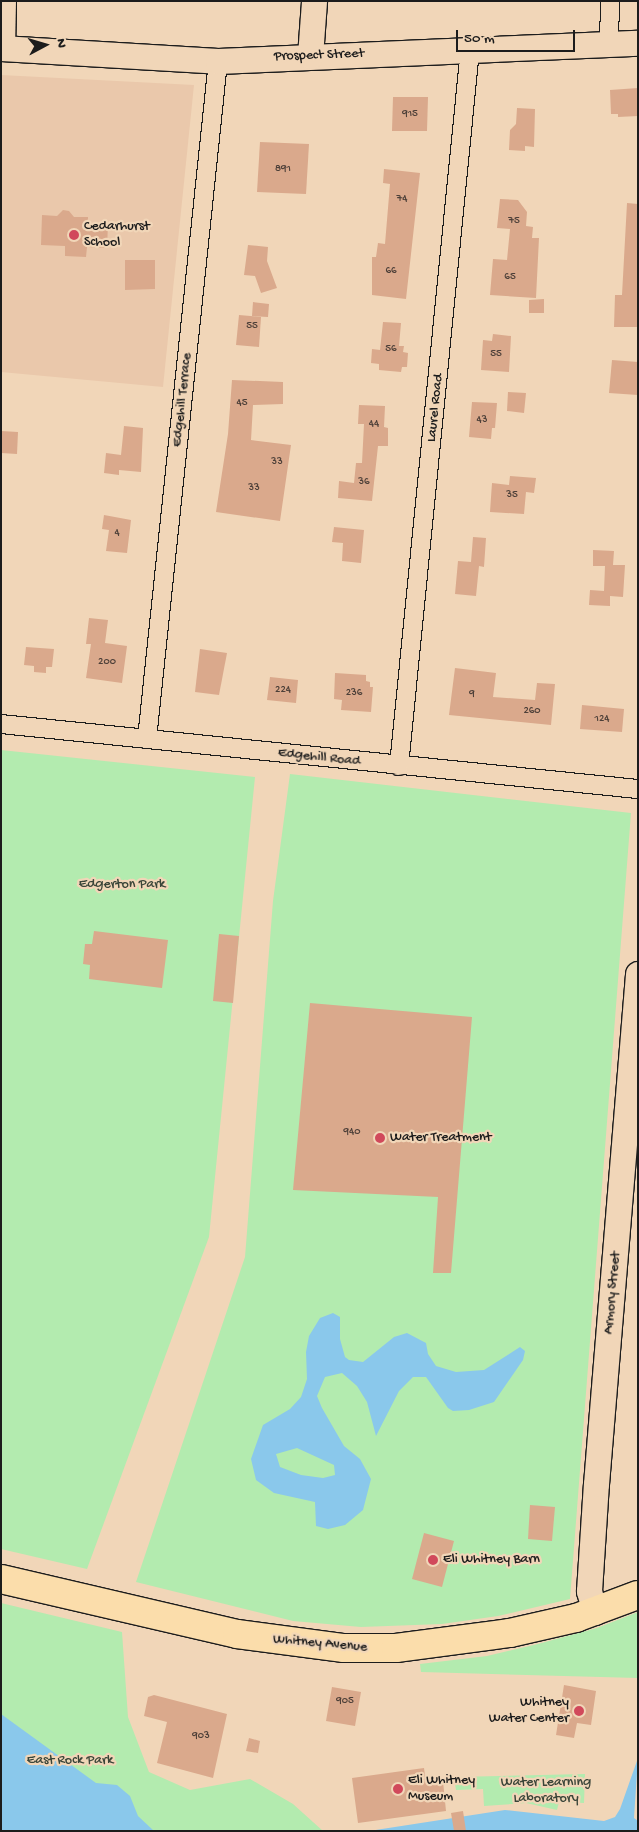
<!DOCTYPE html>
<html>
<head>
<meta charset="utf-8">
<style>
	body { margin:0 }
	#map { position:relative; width:639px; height:1832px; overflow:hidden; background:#f1d6b8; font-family:"Gochi Hand",sans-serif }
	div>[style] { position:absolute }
	.built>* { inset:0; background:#eac8ab }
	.green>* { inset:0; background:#b3ebaf }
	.water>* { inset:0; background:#8ac8eb }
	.building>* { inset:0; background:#daa98c }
	.roads { filter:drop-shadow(1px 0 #1c1c1c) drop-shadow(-1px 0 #1c1c1c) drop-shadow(0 1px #1c1c1c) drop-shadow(0 -1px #1c1c1c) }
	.minor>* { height:18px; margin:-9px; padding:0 9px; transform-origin:9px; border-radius:9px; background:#f1d6b8 }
	.secondary>* { height:25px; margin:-12.5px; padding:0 12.5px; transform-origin:12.5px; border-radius:12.5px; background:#f1d6b8 }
	.primary>* { height:28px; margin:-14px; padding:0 14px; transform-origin:14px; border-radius:14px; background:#fbddab }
	.dots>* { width:14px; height:14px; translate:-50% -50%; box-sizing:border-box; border:2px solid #f1d6b8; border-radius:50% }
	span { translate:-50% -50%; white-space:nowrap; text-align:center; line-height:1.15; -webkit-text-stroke:4.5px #f1d6b8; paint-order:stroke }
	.number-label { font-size:11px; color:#4c3f38 }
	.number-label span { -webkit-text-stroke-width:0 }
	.street-label { font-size:14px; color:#1c1c1c }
	.poi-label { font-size:14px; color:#1c1c1c }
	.left { translate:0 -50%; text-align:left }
	.right { translate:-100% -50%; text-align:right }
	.park-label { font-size:14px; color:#3a4539 }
	.frame { position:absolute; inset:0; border:2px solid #1c1c1c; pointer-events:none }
	.north { position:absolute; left:20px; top:20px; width:50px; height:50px; -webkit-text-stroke:4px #f1d6b8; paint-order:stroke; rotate:84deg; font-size:14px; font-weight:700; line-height:20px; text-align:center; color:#1c1c1c }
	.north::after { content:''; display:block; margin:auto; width:18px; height:22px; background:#1c1c1c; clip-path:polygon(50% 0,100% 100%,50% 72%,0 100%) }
	.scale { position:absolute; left:456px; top:30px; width:119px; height:22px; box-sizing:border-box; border:2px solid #1c1c1c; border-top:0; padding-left:6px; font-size:15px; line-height:18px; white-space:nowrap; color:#1c1c1c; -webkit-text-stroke:4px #f1d6b8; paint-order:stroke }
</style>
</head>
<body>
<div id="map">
	<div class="built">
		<div style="clip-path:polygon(1px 75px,194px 85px,163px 387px,1px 372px)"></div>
	</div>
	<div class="green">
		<div style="clip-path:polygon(1px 750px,255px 777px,209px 1237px,87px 1569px,1px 1549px)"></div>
		<div style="clip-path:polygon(290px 774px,631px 813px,570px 1599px,498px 1616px,442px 1624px,361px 1627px,293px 1621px,136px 1582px,245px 1257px,273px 901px)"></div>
		<div style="clip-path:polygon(1px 1603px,122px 1632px,128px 1717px,149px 1772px,190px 1790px,250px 1779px,293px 1804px,323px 1831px,1px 1831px)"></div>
		<div style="clip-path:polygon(638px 1612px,638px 1678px,421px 1672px,420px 1664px,487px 1656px,534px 1645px,597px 1628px)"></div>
		<div style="clip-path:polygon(585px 1774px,584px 1803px,559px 1802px,557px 1810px,526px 1803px,484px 1806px,483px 1789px,456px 1790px,455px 1784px,455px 1777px)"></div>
	</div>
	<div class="water">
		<div style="clip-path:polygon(evenodd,333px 1313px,340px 1317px,340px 1339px,345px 1357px,349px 1360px,363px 1362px,394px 1337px,407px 1333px,426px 1343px,428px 1354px,436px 1366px,456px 1372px,484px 1370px,520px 1347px,525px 1351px,523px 1360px,494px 1402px,469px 1410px,453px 1411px,448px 1408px,426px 1377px,413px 1377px,399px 1391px,376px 1436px,367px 1402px,357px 1386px,342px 1373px,325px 1377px,317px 1396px,322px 1408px,344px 1446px,360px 1459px,371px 1479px,363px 1510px,345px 1525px,328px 1529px,316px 1526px,315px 1502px,274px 1493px,256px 1480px,251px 1459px,263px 1425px,290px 1409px,301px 1397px,307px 1379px,306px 1352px,309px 1336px,320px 1318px,333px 1313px,297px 1448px,334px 1465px,335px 1475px,323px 1478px,301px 1475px,280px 1467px,276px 1454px,297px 1448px)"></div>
		<div style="clip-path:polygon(1px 1714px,96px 1783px,117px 1785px,130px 1796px,138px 1816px,154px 1831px,1px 1831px)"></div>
		<div style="clip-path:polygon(638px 1758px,634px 1818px,638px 1821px,638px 1831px,369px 1831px,505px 1810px,604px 1821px,615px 1817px,620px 1809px)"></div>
	</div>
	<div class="building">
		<div style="clip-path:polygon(638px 88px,638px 116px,618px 117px,618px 114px,611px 114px,610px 90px)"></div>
		<div style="clip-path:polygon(393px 97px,428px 97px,427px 131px,392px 131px)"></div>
		<div style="clip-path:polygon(517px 108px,535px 109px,534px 147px,525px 146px,525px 151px,509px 150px,510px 130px,516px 124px)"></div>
		<div style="clip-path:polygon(260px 142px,309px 144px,306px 194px,257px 192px)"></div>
		<div style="clip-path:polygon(384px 169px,420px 173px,406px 299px,372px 295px,372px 257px,376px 257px,378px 243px,385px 244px,390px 184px,383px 183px)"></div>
		<div style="clip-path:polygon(500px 199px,518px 200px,527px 212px,526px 226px,533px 227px,532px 238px,539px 238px,536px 298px,490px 295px,493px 259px,507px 260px,510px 229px,497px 228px)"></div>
		<div style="clip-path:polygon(627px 203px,638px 204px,638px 327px,614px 327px,615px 295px,622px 295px)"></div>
		<div style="clip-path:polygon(63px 210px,69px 211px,74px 217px,88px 217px,88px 223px,108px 224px,107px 248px,87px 247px,86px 257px,65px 256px,65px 246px,41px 245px,42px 215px,57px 216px)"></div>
		<div style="clip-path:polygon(248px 245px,268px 247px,267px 261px,277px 288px,261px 293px,255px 276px,244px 275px)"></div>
		<div style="clip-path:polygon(125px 260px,155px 260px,155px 289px,125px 290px)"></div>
		<div style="clip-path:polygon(544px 299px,544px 313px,529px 313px,529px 300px)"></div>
		<div style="clip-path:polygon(253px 302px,269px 304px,268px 317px,252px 316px)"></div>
		<div style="clip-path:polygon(239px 315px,261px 317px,259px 347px,236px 345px)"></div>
		<div style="clip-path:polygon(383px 322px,401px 323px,399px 346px,404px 346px,403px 352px,408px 353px,407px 367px,402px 367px,401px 372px,379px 370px,379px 364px,371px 363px,372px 349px,380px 350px)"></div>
		<div style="clip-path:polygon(493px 334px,511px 336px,509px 372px,481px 370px,483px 340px,492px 341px)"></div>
		<div style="clip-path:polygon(612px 360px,638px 362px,638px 395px,609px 393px)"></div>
		<div style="clip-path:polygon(232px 380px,283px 382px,283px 404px,253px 405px,251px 440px,291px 445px,280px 521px,216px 512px,228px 434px)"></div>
		<div style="clip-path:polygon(508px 392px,526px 393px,524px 413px,507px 411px)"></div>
		<div style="clip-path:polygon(472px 402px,497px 403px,495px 428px,492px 428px,491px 439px,469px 437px)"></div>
		<div style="clip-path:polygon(359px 405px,385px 406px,384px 427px,388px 428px,388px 446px,378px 446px,372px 501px,338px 498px,339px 481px,354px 483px,356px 463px,362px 463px,364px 424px,358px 424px)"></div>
		<div style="clip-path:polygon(124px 426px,143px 428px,141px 472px,119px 470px,119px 475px,104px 473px,106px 453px,121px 455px)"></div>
		<div style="clip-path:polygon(1px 431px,18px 432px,17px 454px,1px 453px)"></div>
		<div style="clip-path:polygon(510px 476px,536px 478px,534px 493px,526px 492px,524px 514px,490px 512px,492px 483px,509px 485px)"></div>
		<div style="clip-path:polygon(104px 515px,131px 520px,127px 553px,106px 551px,109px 530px,102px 529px)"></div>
		<div style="clip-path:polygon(334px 527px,364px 530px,361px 563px,342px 561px,343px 543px,332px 542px)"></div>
		<div style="clip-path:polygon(473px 537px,486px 538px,484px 567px,479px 566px,476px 596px,455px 594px,458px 561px,471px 562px)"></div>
		<div style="clip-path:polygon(593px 550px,614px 551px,613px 565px,625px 565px,623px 597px,610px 596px,610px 606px,589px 605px,590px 590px,604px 591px,605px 566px,593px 566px)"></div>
		<div style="clip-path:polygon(89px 618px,108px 620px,105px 643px,127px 646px,122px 683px,86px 678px,91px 644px,86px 644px)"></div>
		<div style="clip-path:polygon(26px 647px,54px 649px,52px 667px,46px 667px,46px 673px,34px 672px,34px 666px,24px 665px)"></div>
		<div style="clip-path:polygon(200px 649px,227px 653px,219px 695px,195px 692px)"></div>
		<div style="clip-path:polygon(455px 668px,496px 673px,493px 697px,535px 700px,537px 683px,555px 684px,551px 725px,449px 715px)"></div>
		<div style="clip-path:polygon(335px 673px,366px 675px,366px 681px,370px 682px,370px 687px,373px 687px,371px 712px,341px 710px,342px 700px,334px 699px)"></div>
		<div style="clip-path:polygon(270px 677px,298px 680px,296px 703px,267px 700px)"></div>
		<div style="clip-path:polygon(582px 705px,624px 709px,622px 732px,580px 729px)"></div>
		<div style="clip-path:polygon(94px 931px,168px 940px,162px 988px,89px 979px,90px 965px,83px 964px,85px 944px,92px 944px)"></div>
		<div style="clip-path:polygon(219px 934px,239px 936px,233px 1003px,213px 1001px)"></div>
		<div style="clip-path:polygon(310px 1003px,472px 1017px,451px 1273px,433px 1273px,438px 1197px,293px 1190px)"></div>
		<div style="clip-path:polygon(530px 1505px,555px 1507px,552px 1541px,528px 1539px)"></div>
		<div style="clip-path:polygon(424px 1533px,454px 1541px,442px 1587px,412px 1579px)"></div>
		<div style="clip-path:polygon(564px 1685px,596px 1691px,591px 1725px,577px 1723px,574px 1738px,556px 1735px)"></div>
		<div style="clip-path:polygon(332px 1687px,361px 1692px,355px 1726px,326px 1721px)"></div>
		<div style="clip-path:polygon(154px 1695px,227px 1714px,213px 1778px,157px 1763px,167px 1722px,144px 1716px,148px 1697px)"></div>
		<div style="clip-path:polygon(249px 1738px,260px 1741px,258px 1753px,246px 1751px)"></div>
		<div style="clip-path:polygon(424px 1768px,426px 1783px,443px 1781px,446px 1811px,358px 1823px,352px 1778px)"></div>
		<div style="clip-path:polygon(463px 1811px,466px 1831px,454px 1831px,451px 1813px)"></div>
	</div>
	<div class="roads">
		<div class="minor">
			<div style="left:609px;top:44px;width:43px;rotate:-88.7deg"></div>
			<div style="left:6px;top:49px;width:48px;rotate:-88.8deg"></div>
			<div style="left:1px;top:724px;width:640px;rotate:5.83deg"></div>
			<div style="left:147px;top:739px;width:682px;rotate:-84.02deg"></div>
			<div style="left:399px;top:766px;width:720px;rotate:-84.34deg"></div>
		</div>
		<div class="secondary">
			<div style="left:1px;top:48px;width:217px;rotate:3.4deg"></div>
			<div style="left:218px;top:61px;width:420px;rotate:-2.5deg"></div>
			<div style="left:310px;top:56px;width:55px;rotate:-85.8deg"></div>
			<div style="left:595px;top:1612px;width:22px;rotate:-106deg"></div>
			<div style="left:589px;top:1591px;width:107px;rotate:-86.3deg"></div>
			<div style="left:596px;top:1484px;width:512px;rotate:-85.29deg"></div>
		</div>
		<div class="primary">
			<div style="left:1px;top:1579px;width:242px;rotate:13.1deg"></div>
			<div style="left:237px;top:1634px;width:108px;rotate:7.5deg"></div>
			<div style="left:344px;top:1648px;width:52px"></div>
			<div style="left:396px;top:1648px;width:115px;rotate:-7.5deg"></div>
			<div style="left:510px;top:1633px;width:68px;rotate:-12.8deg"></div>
			<div style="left:576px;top:1618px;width:66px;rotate:-20.4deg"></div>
		</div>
	</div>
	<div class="dots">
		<div style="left:74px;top:235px;background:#d1495b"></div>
		<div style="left:380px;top:1138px;background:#d1495b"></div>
		<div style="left:433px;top:1560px;background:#d1495b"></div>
		<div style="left:579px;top:1711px;background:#d1495b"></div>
		<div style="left:398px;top:1789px;background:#d1495b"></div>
	</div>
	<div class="number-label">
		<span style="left:410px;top:114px">915</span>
		<span style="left:283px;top:169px">891</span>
		<span style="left:402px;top:199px">74</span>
		<span style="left:514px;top:221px">75</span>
		<span style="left:391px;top:271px">66</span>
		<span style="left:510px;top:277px">65</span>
		<span style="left:252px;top:326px">55</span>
		<span style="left:391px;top:349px">56</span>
		<span style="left:496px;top:354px">55</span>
		<span style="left:242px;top:403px">45</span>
		<span style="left:482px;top:420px">43</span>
		<span style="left:374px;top:424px">44</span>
		<span style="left:277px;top:462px">33</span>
		<span style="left:364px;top:482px">36</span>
		<span style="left:254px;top:488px">33</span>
		<span style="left:512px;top:495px">35</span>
		<span style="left:117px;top:533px">4</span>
		<span style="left:107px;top:662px">200</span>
		<span style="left:283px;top:690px">224</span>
		<span style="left:354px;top:693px">236</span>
		<span style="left:472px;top:694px">9</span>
		<span style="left:532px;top:711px">260</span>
		<span style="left:602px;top:719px">124</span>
		<span style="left:352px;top:1132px">940</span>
		<span style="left:345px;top:1701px">905</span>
		<span style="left:201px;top:1736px">903</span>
	</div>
	<div class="street-label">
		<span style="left:319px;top:56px;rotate:-2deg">Prospect Street</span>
		<span style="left:183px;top:400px;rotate:-84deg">Edgehill Terrace</span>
		<span style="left:436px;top:408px;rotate:-84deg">Laurel Road</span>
		<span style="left:319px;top:758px;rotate:6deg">Edgehill Road</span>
		<span style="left:613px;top:1293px;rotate:-85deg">Armory Street</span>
		<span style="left:320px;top:1644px;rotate:5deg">Whitney Avenue</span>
	</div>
	<div class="poi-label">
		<span class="left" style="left:84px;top:235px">Cedarhurst<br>School</span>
		<span class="left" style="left:390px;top:1138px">Water Treatment</span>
		<span class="left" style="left:443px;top:1560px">Eli Whitney Barn</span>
		<span class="right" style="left:569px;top:1711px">Whitney<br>Water Center</span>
		<span class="left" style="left:408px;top:1789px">Eli Whitney<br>Museum</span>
	</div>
	<div class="park-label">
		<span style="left:122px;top:885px">Edgerton Park</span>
		<span style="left:70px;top:1761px">East Rock Park</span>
		<span style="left:546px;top:1791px">Water Learning<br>Laboratory</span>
	</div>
	<div class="frame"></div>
	<div class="north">N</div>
	<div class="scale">50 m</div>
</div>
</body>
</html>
